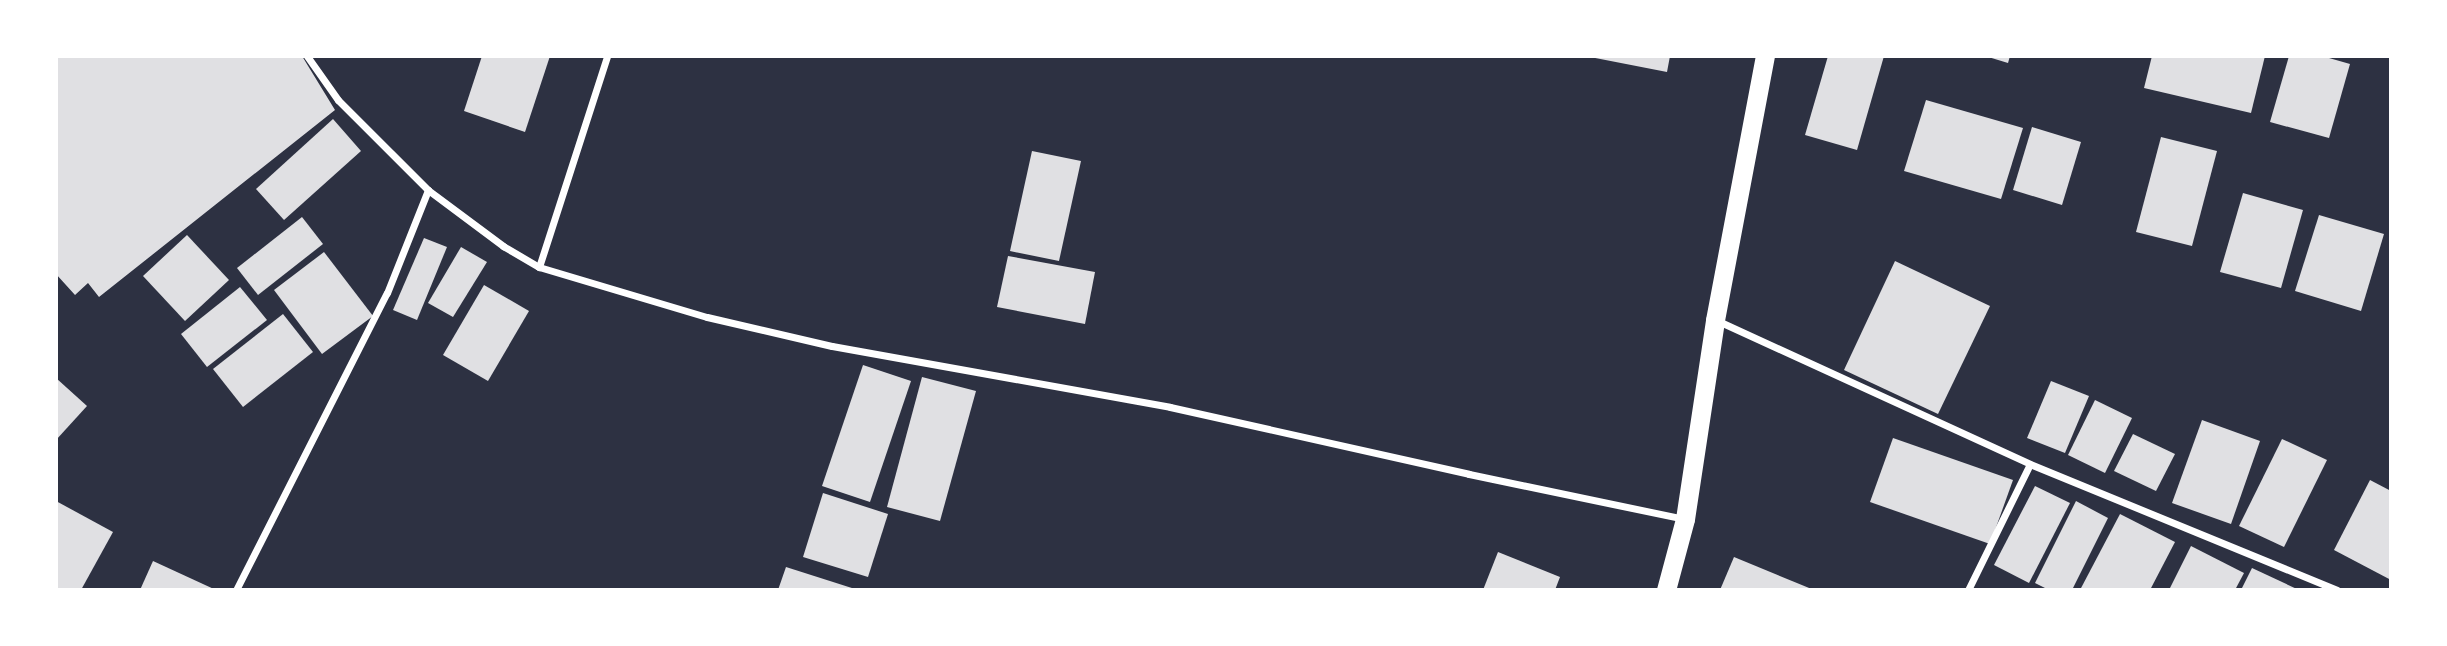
<!DOCTYPE html>
<html>
<head>
<meta charset="utf-8">
<style>
	body { margin:0 }
	#map { position:relative; width:2447px; height:646px; overflow:hidden; background:#2d3142; font-family:"Playfair Display",serif }
	div>[style] { position:absolute }
	.building>* { inset:0; background:#e0e0e3 }
	.minor>* { height:7px; margin:-3.5px; padding:0 3.5px; transform-origin:3.5px; border-radius:3.5px; background:#fff }
	.trunk>* { height:19px; margin:-9.5px; padding:0 9.5px; transform-origin:9.5px; border-radius:9.5px; background:#fff }
	span { translate:-50% -50%; white-space:nowrap; text-align:center; line-height:1.15; -webkit-text-stroke:7px #fff; paint-order:stroke }
	.frame { position:absolute; inset:0; border:58px solid #fff; pointer-events:none }
</style>
</head>
<body>
<div id="map">
	<div class="building">
		<div style="clip-path:polygon(56px 56px,302px 56px,335px 110px,99px 297px,88px 283px,75px 295px,56px 274px)"></div>
		<div style="clip-path:polygon(482px 56px,550px 56px,525px 132px,464px 111px)"></div>
		<div style="clip-path:polygon(1585px 56px,1670px 56px,1667px 72px)"></div>
		<div style="clip-path:polygon(1828px 56px,1884px 56px,1857px 150px,1805px 135px)"></div>
		<div style="clip-path:polygon(1985px 56px,2010px 56px,2008px 63px)"></div>
		<div style="clip-path:polygon(2152px 56px,2265px 56px,2251px 113px,2144px 88px)"></div>
		<div style="clip-path:polygon(2289px 56px,2322px 56px,2350px 64px,2329px 138px,2270px 122px)"></div>
		<div style="clip-path:polygon(1926px 100px,2023px 128px,2001px 199px,1904px 171px)"></div>
		<div style="clip-path:polygon(333px 119px,361px 151px,284px 220px,256px 189px)"></div>
		<div style="clip-path:polygon(2032px 127px,2081px 142px,2062px 205px,2013px 190px)"></div>
		<div style="clip-path:polygon(2161px 137px,2217px 151px,2192px 246px,2136px 232px)"></div>
		<div style="clip-path:polygon(1032px 151px,1081px 161px,1059px 261px,1010px 251px)"></div>
		<div style="clip-path:polygon(2243px 193px,2303px 210px,2281px 288px,2220px 272px)"></div>
		<div style="clip-path:polygon(2319px 215px,2384px 234px,2361px 311px,2295px 291px)"></div>
		<div style="clip-path:polygon(302px 217px,323px 244px,258px 295px,237px 268px)"></div>
		<div style="clip-path:polygon(187px 235px,229px 280px,185px 321px,143px 276px)"></div>
		<div style="clip-path:polygon(424px 238px,447px 247px,417px 320px,393px 310px)"></div>
		<div style="clip-path:polygon(461px 247px,487px 262px,453px 317px,428px 303px)"></div>
		<div style="clip-path:polygon(324px 252px,373px 316px,322px 354px,274px 290px)"></div>
		<div style="clip-path:polygon(1008px 256px,1095px 272px,1085px 324px,997px 307px)"></div>
		<div style="clip-path:polygon(1895px 261px,1990px 306px,1938px 414px,1844px 370px)"></div>
		<div style="clip-path:polygon(484px 285px,529px 311px,488px 381px,443px 355px)"></div>
		<div style="clip-path:polygon(240px 287px,267px 320px,207px 367px,181px 334px)"></div>
		<div style="clip-path:polygon(283px 314px,313px 352px,243px 407px,213px 369px)"></div>
		<div style="clip-path:polygon(863px 365px,911px 381px,870px 502px,822px 486px)"></div>
		<div style="clip-path:polygon(922px 377px,976px 391px,940px 521px,887px 507px)"></div>
		<div style="clip-path:polygon(56px 378px,87px 406px,56px 440px)"></div>
		<div style="clip-path:polygon(2051px 381px,2089px 396px,2065px 453px,2027px 438px)"></div>
		<div style="clip-path:polygon(2095px 400px,2132px 418px,2105px 473px,2068px 455px)"></div>
		<div style="clip-path:polygon(2202px 420px,2260px 441px,2231px 524px,2172px 503px)"></div>
		<div style="clip-path:polygon(2133px 434px,2175px 454px,2156px 491px,2114px 471px)"></div>
		<div style="clip-path:polygon(1893px 438px,2013px 480px,1990px 544px,1870px 502px)"></div>
		<div style="clip-path:polygon(2282px 439px,2327px 460px,2284px 547px,2239px 526px)"></div>
		<div style="clip-path:polygon(2370px 480px,2391px 491px,2391px 580px,2334px 550px)"></div>
		<div style="clip-path:polygon(2035px 486px,2070px 503px,2029px 583px,1994px 565px)"></div>
		<div style="clip-path:polygon(823px 493px,888px 514px,868px 577px,803px 557px)"></div>
		<div style="clip-path:polygon(56px 501px,113px 532px,81px 590px,56px 590px)"></div>
		<div style="clip-path:polygon(2076px 501px,2108px 518px,2072px 590px,2049px 590px,2035px 583px)"></div>
		<div style="clip-path:polygon(2120px 514px,2175px 542px,2150px 590px,2080px 590px)"></div>
		<div style="clip-path:polygon(2191px 546px,2244px 573px,2235px 590px,2169px 590px)"></div>
		<div style="clip-path:polygon(1498px 552px,1560px 577px,1555px 590px,1483px 590px)"></div>
		<div style="clip-path:polygon(1734px 557px,1814px 590px,1720px 590px)"></div>
		<div style="clip-path:polygon(153px 561px,216px 590px,140px 590px)"></div>
		<div style="clip-path:polygon(786px 567px,855px 589px,855px 590px,778px 590px)"></div>
		<div style="clip-path:polygon(2252px 568px,2299px 590px,2241px 590px)"></div>
	</div>
	<div class="minor">
		<div style="left:307px;top:56px;width:54px;rotate:54.8deg"></div>
		<div style="left:338px;top:100px;width:127px;rotate:45deg"></div>
		<div style="left:428px;top:190px;width:94px;rotate:36.7deg"></div>
		<div style="left:503px;top:246px;width:42px;rotate:30.3deg"></div>
		<div style="left:539px;top:267px;width:175px;rotate:16.6deg"></div>
		<div style="left:707px;top:317px;width:128px;rotate:13.1deg"></div>
		<div style="left:832px;top:346px;width:343px;rotate:10.2deg"></div>
		<div style="left:1170px;top:407px;width:306px;rotate:12.6deg"></div>
		<div style="left:1469px;top:474px;width:221px;rotate:11.8deg"></div>
		<div style="left:539px;top:267px;width:222px;rotate:-72.1deg"></div>
		<div style="left:1716px;top:320px;width:345px;rotate:24.6deg"></div>
		<div style="left:2030px;top:464px;width:332px;rotate:22.3deg"></div>
		<div style="left:236px;top:590px;width:333px;rotate:-63.1deg"></div>
		<div style="left:387px;top:293px;width:111px;rotate:-68.3deg"></div>
		<div style="left:1968px;top:590px;width:140px;rotate:-63.8deg"></div>
	</div>
	<div class="trunk">
		<div style="left:1666px;top:590px;width:73px;rotate:-75deg"></div>
		<div style="left:1685px;top:519px;width:201px;rotate:-81.4deg"></div>
		<div style="left:1715px;top:320px;width:269px;rotate:-79.3deg"></div>
	</div>
	<div class="frame"></div>
</div>
</body>
</html>
